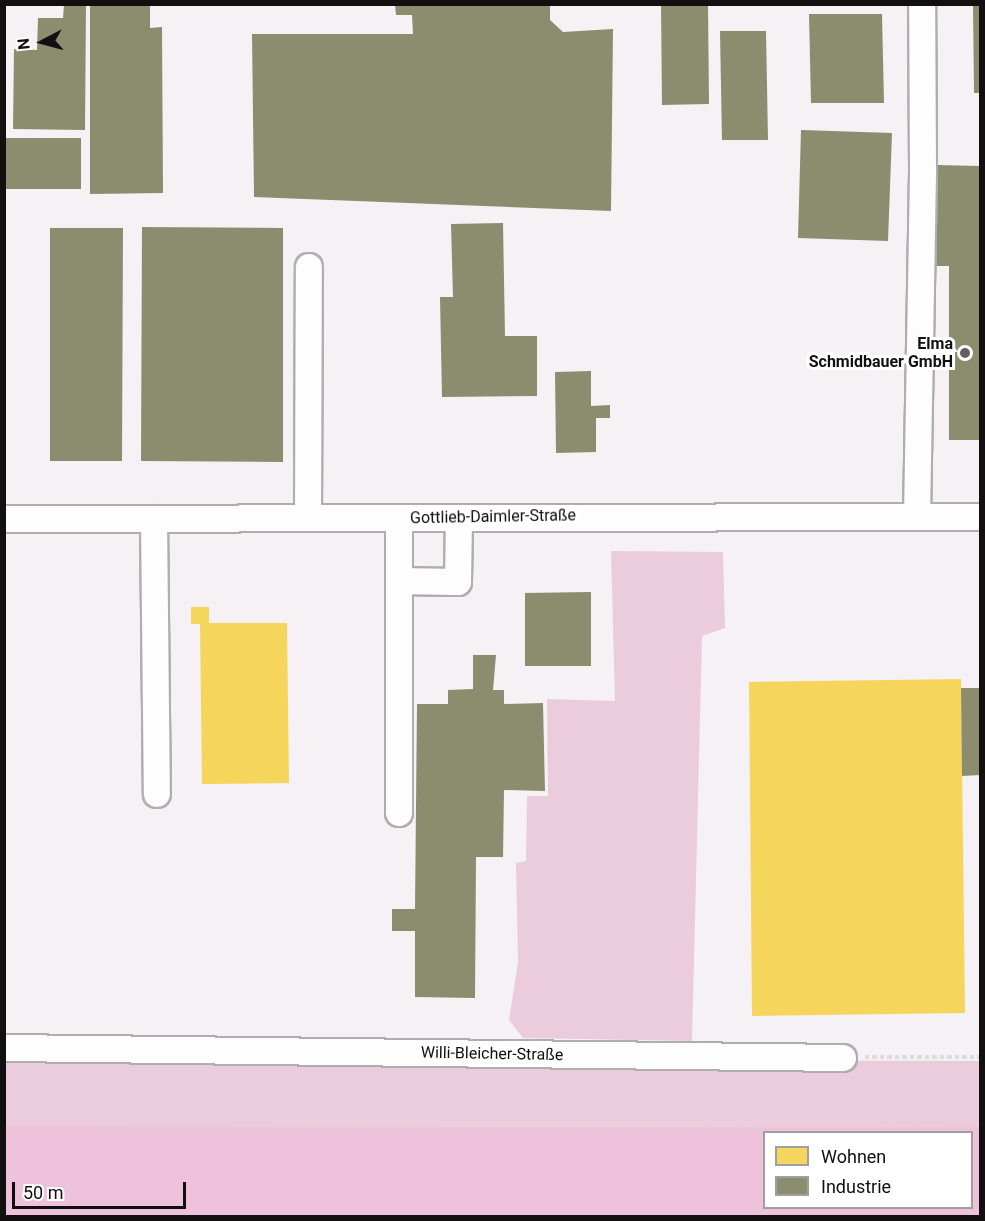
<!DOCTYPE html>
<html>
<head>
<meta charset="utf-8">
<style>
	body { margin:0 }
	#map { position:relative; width:985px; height:1221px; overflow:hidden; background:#f6f1f4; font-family:Roboto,sans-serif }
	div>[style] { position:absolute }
	.green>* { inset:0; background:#eaccdc }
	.forest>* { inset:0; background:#eec2db }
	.homes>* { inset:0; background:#f6d55c }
	.industry>* { inset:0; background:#8c8c6e }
	.path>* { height:4px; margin-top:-2px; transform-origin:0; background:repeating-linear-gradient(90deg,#dcdcdc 0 4.5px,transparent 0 7.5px) }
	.roads { filter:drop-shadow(2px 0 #b0adaf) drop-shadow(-2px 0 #b0adaf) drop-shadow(0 2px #b0adaf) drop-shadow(0 -2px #b0adaf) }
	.minor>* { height:26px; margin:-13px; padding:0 13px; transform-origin:13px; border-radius:13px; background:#fefdfd }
	.dots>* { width:16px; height:16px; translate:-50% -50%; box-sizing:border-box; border:3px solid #fff; border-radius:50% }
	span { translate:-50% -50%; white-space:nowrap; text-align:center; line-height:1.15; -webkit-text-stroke:6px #fff; paint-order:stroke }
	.poi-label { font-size:16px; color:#110f10; font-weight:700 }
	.right { translate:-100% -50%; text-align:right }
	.street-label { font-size:16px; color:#110f10 }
	.frame { position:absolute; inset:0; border:6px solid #110f10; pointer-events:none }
	.legend { position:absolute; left:763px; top:1131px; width:210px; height:78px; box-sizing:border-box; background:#fff; border:2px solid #a09f9f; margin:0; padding:8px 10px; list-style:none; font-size:18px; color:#110f10 }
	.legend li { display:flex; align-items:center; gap:12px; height:30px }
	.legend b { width:30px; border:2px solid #a09f9f }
	.north { position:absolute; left:12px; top:12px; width:60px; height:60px; -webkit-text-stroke:4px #fff; paint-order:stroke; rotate:264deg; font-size:16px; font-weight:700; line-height:24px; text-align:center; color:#110f10 }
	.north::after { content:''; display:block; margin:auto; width:21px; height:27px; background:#110f10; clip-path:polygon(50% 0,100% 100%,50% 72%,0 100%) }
	.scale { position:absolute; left:12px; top:1182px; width:174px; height:27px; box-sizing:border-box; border:3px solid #110f10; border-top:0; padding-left:8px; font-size:18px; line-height:21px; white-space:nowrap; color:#110f10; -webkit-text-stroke:4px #fff; paint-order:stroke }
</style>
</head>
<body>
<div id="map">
	<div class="green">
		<div style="clip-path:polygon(611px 551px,723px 552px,725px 628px,702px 636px,692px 1041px,523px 1038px,509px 1020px,518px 962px,516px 863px,526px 861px,527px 796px,548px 796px,547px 699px,615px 701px)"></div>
		<div style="clip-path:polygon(5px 1059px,980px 1061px,980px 1127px,5px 1126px)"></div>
	</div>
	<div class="forest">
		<div style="clip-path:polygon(evenodd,5px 1126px,980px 1127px,980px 1216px,5px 1216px,5px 1126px,764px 1132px,972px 1132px,972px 1208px,764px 1208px,764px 1132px)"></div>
	</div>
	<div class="homes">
		<div style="clip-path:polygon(191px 607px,209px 607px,209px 623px,287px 623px,289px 783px,202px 784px,200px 624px,191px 624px)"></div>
		<div style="clip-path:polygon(961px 679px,965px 1013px,752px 1016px,749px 682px)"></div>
	</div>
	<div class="industry">
		<div style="clip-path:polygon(64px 4px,86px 4px,85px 130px,13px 129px,14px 49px,37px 50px,38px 18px,63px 18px)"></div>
		<div style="clip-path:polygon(90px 4px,150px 4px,150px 28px,162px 27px,163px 193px,90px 194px)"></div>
		<div style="clip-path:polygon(395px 4px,550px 4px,550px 20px,563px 32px,613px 29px,611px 211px,254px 197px,252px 34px,413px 34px,412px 15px,396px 15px)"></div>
		<div style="clip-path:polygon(661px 4px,708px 4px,709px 104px,662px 105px)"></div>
		<div style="clip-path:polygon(973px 4px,980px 4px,980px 93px,974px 93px)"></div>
		<div style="clip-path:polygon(809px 14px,882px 14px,884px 103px,811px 103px)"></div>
		<div style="clip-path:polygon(720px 31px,766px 31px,768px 140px,722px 140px)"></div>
		<div style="clip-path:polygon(801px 130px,892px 133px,888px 241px,798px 238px)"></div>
		<div style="clip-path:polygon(4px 138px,81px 138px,81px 189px,4px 189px)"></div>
		<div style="clip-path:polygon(937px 165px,980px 166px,980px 440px,949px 440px,949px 266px,936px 266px)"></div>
		<div style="clip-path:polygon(503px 223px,505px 336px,537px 336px,537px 396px,442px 397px,440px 297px,453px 297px,451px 224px)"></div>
		<div style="clip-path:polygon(142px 227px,283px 228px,283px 462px,141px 461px)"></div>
		<div style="clip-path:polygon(50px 228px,123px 228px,122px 461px,50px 461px)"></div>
		<div style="clip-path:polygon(591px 371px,591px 406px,610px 405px,610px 418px,596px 418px,596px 452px,556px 453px,555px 372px)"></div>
		<div style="clip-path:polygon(591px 592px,591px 666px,525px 666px,525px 593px)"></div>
		<div style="clip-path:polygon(473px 655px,496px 655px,493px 690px,504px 690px,504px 704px,543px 703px,545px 791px,504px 790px,503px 857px,476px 857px,475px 998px,415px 997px,415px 931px,392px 931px,392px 909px,415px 909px,417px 704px,448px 704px,448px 690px,473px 689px)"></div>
		<div style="clip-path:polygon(961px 688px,980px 688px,980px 775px,962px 776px)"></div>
	</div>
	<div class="path">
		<div style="left:865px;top:1057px;width:115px"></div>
	</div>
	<div class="roads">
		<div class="minor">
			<div style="left:917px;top:517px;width:349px;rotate:-89deg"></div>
			<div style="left:923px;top:168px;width:164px;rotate:-90.3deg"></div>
			<div style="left:308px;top:518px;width:251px;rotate:-89.8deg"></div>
			<div style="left:4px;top:519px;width:976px;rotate:-0.12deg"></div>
			<div style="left:154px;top:519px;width:275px;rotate:89.4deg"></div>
			<div style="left:399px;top:581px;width:59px;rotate:1deg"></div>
			<div style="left:458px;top:582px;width:64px;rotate:-89.1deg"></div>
			<div style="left:399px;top:813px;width:295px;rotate:-90deg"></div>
			<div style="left:4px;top:1048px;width:839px;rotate:0.68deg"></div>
		</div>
	</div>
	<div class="dots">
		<div style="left:965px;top:353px;background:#615e60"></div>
	</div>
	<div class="poi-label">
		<span class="right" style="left:953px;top:353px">Elma<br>Schmidbauer GmbH</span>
	</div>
	<div class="street-label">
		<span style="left:493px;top:517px;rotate:-1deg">Gottlieb-Daimler-Straße</span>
		<span style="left:492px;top:1054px;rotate:1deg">Willi-Bleicher-Straße</span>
	</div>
	<div class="frame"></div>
	<ul class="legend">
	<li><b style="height:16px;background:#f6d55c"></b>Wohnen</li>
	<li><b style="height:16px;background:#8c8c6e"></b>Industrie</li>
	</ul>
	<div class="north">N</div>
	<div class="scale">50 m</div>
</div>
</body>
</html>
